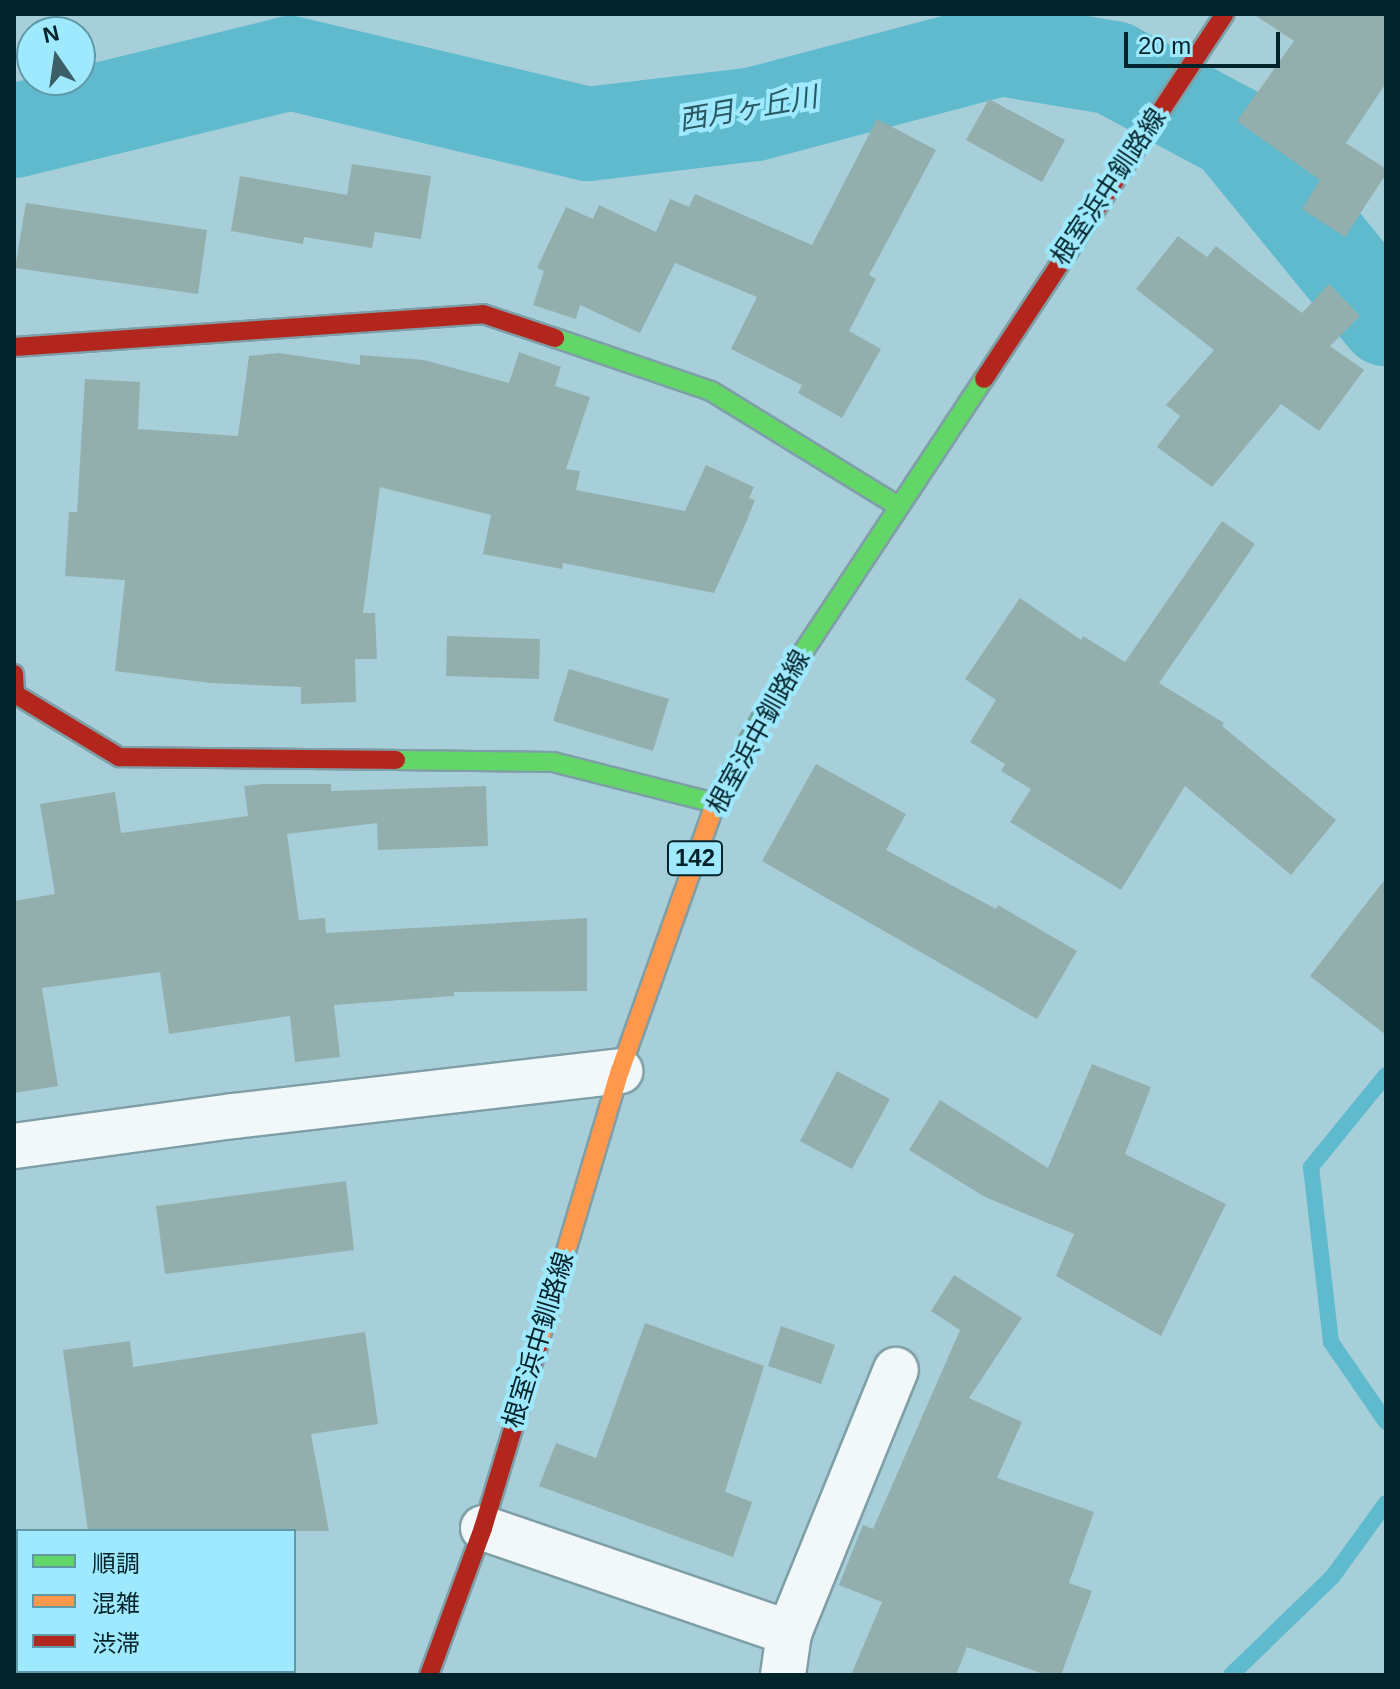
<!DOCTYPE html>
<html>
<head>
<meta charset="utf-8">
<style>
	body { margin:0 }
	#map { position:relative; width:1400px; height:1689px; overflow:hidden; background:#a7cfd9; font-family:Arial,"Noto Sans JP",sans-serif }
	div>[style] { position:absolute }
	.stream>* { height:16px; margin:-8px; padding:0 8px; transform-origin:8px; border-radius:8px; background:#5fbace }
	.river>* { height:94px; margin:-47px; padding:0 47px; transform-origin:47px; border-radius:47px; background:#5fbace }
	.building>* { inset:0; background:#93afad }
	.roads { filter:drop-shadow(2px 0 #7f9fa7) drop-shadow(-2px 0 #7f9fa7) drop-shadow(0 2px #7f9fa7) drop-shadow(0 -2px #7f9fa7) }
	.street>* { height:44px; margin:-22px; padding:0 22px; transform-origin:22px; border-radius:22px; background:#f2f8f9 }
	.fast>* { height:18px; margin:-9px; padding:0 9px; transform-origin:9px; border-radius:9px; background:#63d668 }
	.slow>* { height:18px; margin:-9px; padding:0 9px; transform-origin:9px; border-radius:9px; background:#ff974d }
	.jam>* { height:18px; margin:-9px; padding:0 9px; transform-origin:9px; border-radius:9px; background:#b3261e }
	span { translate:-50% -50%; white-space:nowrap; text-align:center; line-height:1.15; -webkit-text-stroke:8px #9ee9fd; paint-order:stroke }
	.shield-label span { padding:2px 6px; background:#9ee9fd; border:2px solid; border-radius:6px; -webkit-text-stroke-width:0 }
	.shield-label { font-size:24px; color:#02232a; font-weight:700 }
	.street-label { font-size:26px; color:#02232a }
	.water-label { font-size:28px; color:#295863; font-style:italic }
	.frame { position:absolute; inset:0; border:16px solid #02232a; pointer-events:none }
	.legend { position:absolute; left:16px; top:1529px; width:280px; height:144px; box-sizing:border-box; background:#9ee9fd; border:2px solid #609aa9; margin:0; padding:10px 14px; list-style:none; font-size:24px; color:#02232a }
	.legend li { display:flex; align-items:center; gap:16px; height:40px }
	.legend b { width:40px; border:2px solid #609aa9 }
	.north { position:absolute; left:16px; top:16px; width:80px; height:80px; box-sizing:border-box; background:#9ee9fd; border:2px solid #609aa9; border-radius:50%; rotate:347deg; font-size:22px; font-weight:700; line-height:32px; text-align:center; color:#02232a }
	.north::after { content:''; display:block; margin:auto; width:28px; height:36px; background:#3c5f67; clip-path:polygon(50% 0,100% 100%,50% 72%,0 100%) }
	.scale { position:absolute; left:1124px; top:32px; width:156px; height:36px; box-sizing:border-box; border:4px solid #02232a; border-top:0; padding-left:10px; font-size:24px; line-height:28px; white-space:nowrap; color:#02232a; -webkit-text-stroke:6px #9ee9fd; paint-order:stroke }
</style>
</head>
<body>
<div id="map">
	<div class="stream">
		<div style="left:1386px;top:1075px;width:119px;rotate:129.2deg"></div>
		<div style="left:1311px;top:1167px;width:176px;rotate:83.5deg"></div>
		<div style="left:1331px;top:1342px;width:97px;rotate:55.5deg"></div>
		<div style="left:1231px;top:1675px;width:142px;rotate:-44.1deg"></div>
		<div style="left:1333px;top:1576px;width:90px;rotate:-54deg"></div>
	</div>
	<div class="river">
		<div style="left:14px;top:131px;width:284px;rotate:-13.8deg"></div>
		<div style="left:290px;top:63px;width:306px;rotate:13.4deg"></div>
		<div style="left:588px;top:134px;width:168px;rotate:-6.8deg"></div>
		<div style="left:755px;top:114px;width:254px;rotate:-14.8deg"></div>
		<div style="left:1001px;top:49px;width:114px;rotate:9.6deg"></div>
		<div style="left:1113px;top:68px;width:136px;rotate:28.1deg"></div>
		<div style="left:1233px;top:132px;width:242px;rotate:50.7deg"></div>
	</div>
	<div class="building">
		<div style="clip-path:polygon(1253px 14px,1386px 14px,1386px 83px,1346px 143px,1386px 169px,1386px 174px,1345px 237px,1302px 209px,1320px 180px,1237px 121px,1294px 41px)"></div>
		<div style="clip-path:polygon(989px 99px,1065px 140px,1042px 182px,966px 140px)"></div>
		<div style="clip-path:polygon(877px 119px,936px 150px,869px 275px,876px 279px,849px 331px,881px 349px,842px 418px,798px 393px,802px 385px,731px 349px,757px 297px,675px 263px,640px 333px,580px 305px,576px 319px,533px 305px,544px 271px,537px 268px,566px 207px,593px 219px,599px 205px,656px 232px,670px 199px,689px 207px,695px 194px,812px 245px)"></div>
		<div style="clip-path:polygon(352px 164px,431px 176px,421px 239px,375px 232px,372px 248px,304px 237px,303px 244px,231px 231px,240px 176px,347px 195px)"></div>
		<div style="clip-path:polygon(26px 203px,207px 230px,198px 294px,15px 268px)"></div>
		<div style="clip-path:polygon(1178px 236px,1207px 257px,1216px 246px,1302px 313px,1329px 284px,1360px 316px,1330px 346px,1364px 370px,1319px 431px,1281px 404px,1212px 487px,1157px 447px,1180px 416px,1166px 405px,1214px 350px,1136px 289px)"></div>
		<div style="clip-path:polygon(519px 352px,561px 367px,555px 386px,590px 397px,566px 469px,580px 471px,576px 490px,685px 511px,706px 465px,754px 487px,749px 498px,755px 500px,745px 525px,714px 593px,563px 563px,562px 569px,483px 554px,491px 515px,380px 487px,363px 613px,375px 613px,377px 659px,355px 659px,356px 702px,301px 704px,301px 687px,210px 683px,115px 671px,125px 580px,65px 576px,69px 512px,77px 512px,85px 379px,140px 382px,138px 429px,238px 436px,249px 356px,279px 353px,360px 365px,360px 355px,424px 360px,509px 383px)"></div>
		<div style="clip-path:polygon(1222px 521px,1255px 544px,1159px 683px,1224px 723px,1222px 726px,1336px 820px,1291px 875px,1185px 786px,1121px 890px,1010px 822px,1031px 789px,1001px 771px,1005px 764px,970px 742px,996px 700px,965px 679px,1020px 598px,1081px 640px,1083px 636px,1125px 662px)"></div>
		<div style="clip-path:polygon(447px 636px,540px 639px,539px 679px,446px 676px)"></div>
		<div style="clip-path:polygon(569px 669px,669px 699px,653px 751px,553px 721px)"></div>
		<div style="clip-path:polygon(816px 764px,906px 814px,886px 850px,996px 909px,998px 905px,1077px 951px,1037px 1019px,762px 861px)"></div>
		<div style="clip-path:polygon(262px 784px,331px 784px,331px 791px,486px 786px,488px 846px,378px 850px,377px 823px,287px 834px,299px 920px,325px 918px,326px 933px,587px 918px,587px 991px,454px 992px,454px 996px,334px 1005px,340px 1057px,295px 1062px,290px 1016px,169px 1034px,160px 972px,42px 988px,58px 1086px,14px 1093px,14px 901px,55px 894px,40px 804px,115px 792px,121px 833px,248px 816px,244px 786px)"></div>
		<div style="clip-path:polygon(1386px 878px,1386px 1035px,1310px 976px)"></div>
		<div style="clip-path:polygon(1092px 1064px,1151px 1087px,1125px 1154px,1226px 1204px,1161px 1336px,1056px 1276px,1074px 1234px,985px 1197px,909px 1150px,940px 1100px,1048px 1168px)"></div>
		<div style="clip-path:polygon(837px 1071px,890px 1099px,852px 1169px,800px 1141px)"></div>
		<div style="clip-path:polygon(346px 1181px,354px 1250px,165px 1274px,156px 1206px)"></div>
		<div style="clip-path:polygon(954px 1275px,1022px 1318px,969px 1398px,1022px 1422px,997px 1478px,1094px 1512px,1069px 1583px,1092px 1591px,1061px 1675px,1046px 1675px,967px 1647px,956px 1675px,851px 1675px,882px 1602px,839px 1585px,863px 1525px,873px 1529px,960px 1330px,931px 1311px)"></div>
		<div style="clip-path:polygon(645px 1323px,764px 1366px,725px 1492px,752px 1502px,733px 1557px,539px 1486px,556px 1443px,596px 1458px)"></div>
		<div style="clip-path:polygon(781px 1326px,835px 1345px,821px 1384px,768px 1366px)"></div>
		<div style="clip-path:polygon(365px 1332px,378px 1424px,311px 1434px,329px 1531px,88px 1531px,63px 1350px,130px 1341px,133px 1367px)"></div>
	</div>
	<div class="roads">
		<div class="street">
			<div style="left:14px;top:1146px;width:221px;rotate:-7.8deg"></div>
			<div style="left:233px;top:1116px;width:390px;rotate:-6.6deg"></div>
			<div style="left:483px;top:1528px;width:324px;rotate:18.9deg"></div>
			<div style="left:783px;top:1675px;width:42px;rotate:-81.9deg"></div>
			<div style="left:789px;top:1633px;width:284px;rotate:-67.9deg"></div>
		</div>
		<div class="fast">
			<div style="left:555px;top:338px;width:165px;rotate:18.8deg"></div>
			<div style="left:711px;top:391px;width:220px;rotate:31.6deg"></div>
			<div style="left:396px;top:760px;width:157px;rotate:0.7deg"></div>
			<div style="left:553px;top:762px;width:167px;rotate:14.2deg"></div>
			<div style="left:717px;top:799px;width:114px;rotate:-61.2deg"></div>
			<div style="left:772px;top:699px;width:384px;rotate:-56.5deg"></div>
		</div>
		<div class="slow">
			<div style="left:539px;top:1342px;width:283px;rotate:-73.4deg"></div>
			<div style="left:620px;top:1071px;width:289px;rotate:-70.4deg"></div>
		</div>
		<div class="jam">
			<div style="left:14px;top:347px;width:470px;rotate:-4deg"></div>
			<div style="left:483px;top:314px;width:76px;rotate:18.4deg"></div>
			<div style="left:984px;top:379px;width:437px;rotate:-56.6deg"></div>
			<div style="left:14px;top:674px;width:20px;rotate:87deg"></div>
			<div style="left:15px;top:694px;width:122px;rotate:31.2deg"></div>
			<div style="left:119px;top:757px;width:277px;rotate:0.6deg"></div>
			<div style="left:429px;top:1675px;width:157px;rotate:-69.8deg"></div>
			<div style="left:483px;top:1528px;width:194px;rotate:-73.2deg"></div>
		</div>
	</div>
	<div class="shield-label">
		<span style="left:695px;top:858px">142</span>
	</div>
	<div class="street-label">
		<span style="left:1109px;top:187px;rotate:-56deg">根室浜中釧路線</span>
		<span style="left:759px;top:732px;rotate:-61deg">根室浜中釧路線</span>
		<span style="left:539px;top:1340px;rotate:-73deg">根室浜中釧路線</span>
	</div>
	<div class="water-label">
		<span style="left:748px;top:109px;rotate:-10deg">西月ヶ丘川</span>
	</div>
	<div class="frame"></div>
	<ul class="legend">
	<li><b style="height:10px;background:#63d668"></b>順調</li>
	<li><b style="height:10px;background:#ff974d"></b>混雑</li>
	<li><b style="height:10px;background:#b3261e"></b>渋滞</li>
	</ul>
	<div class="north">N</div>
	<div class="scale">20 m</div>
</div>
</body>
</html>
